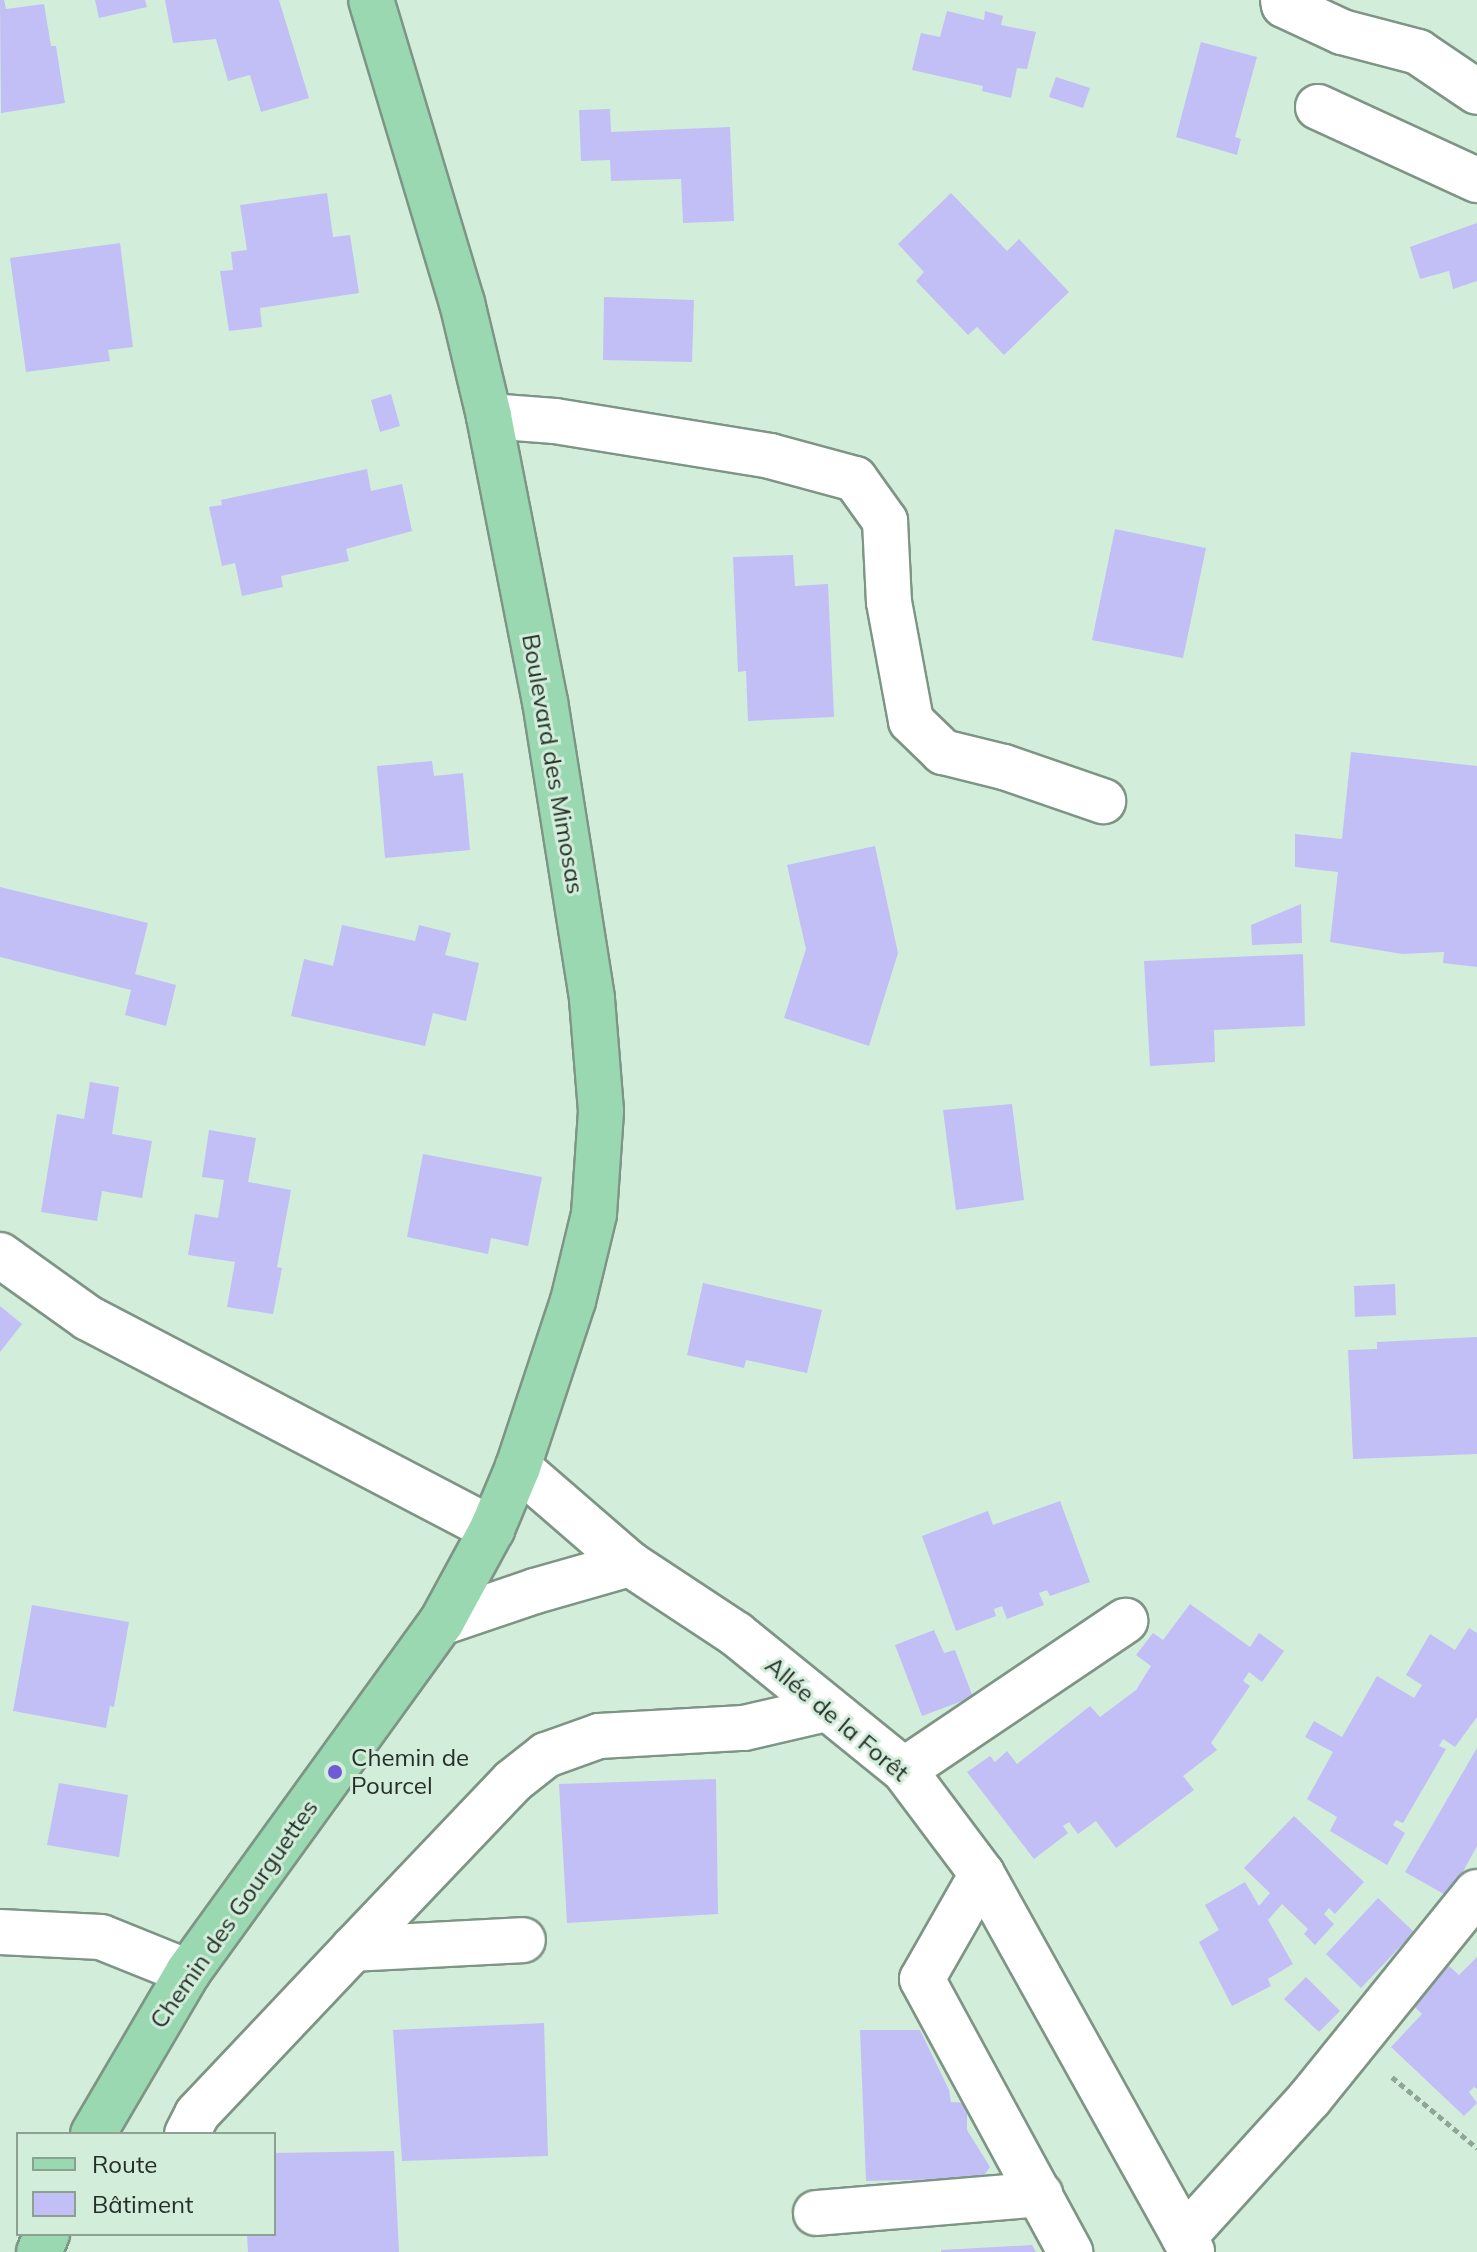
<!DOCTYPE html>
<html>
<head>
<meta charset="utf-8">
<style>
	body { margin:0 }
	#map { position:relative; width:1477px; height:2252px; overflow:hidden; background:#d3eddb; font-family:Mulish,sans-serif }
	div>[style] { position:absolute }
	.building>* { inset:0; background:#c1bff6 }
	.path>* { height:5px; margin-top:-2.5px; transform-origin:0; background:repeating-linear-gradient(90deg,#91a597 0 6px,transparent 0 10px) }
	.roads { filter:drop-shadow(2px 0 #7e9585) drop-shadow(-2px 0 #7e9585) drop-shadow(0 2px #7e9585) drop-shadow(0 -2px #7e9585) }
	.minor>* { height:44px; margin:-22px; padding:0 22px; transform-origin:22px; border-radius:22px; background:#fff }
	.major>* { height:44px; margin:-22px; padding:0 22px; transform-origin:22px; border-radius:22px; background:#9ad8b2 }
	.dots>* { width:22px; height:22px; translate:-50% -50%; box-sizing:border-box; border:4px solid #d3eddb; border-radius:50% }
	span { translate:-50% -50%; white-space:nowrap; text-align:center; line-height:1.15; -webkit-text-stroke:6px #d3eddb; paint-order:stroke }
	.street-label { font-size:24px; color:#252f28 }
	.poi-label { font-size:24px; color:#252f28 }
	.left { translate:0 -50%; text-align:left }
	.legend { position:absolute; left:16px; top:2132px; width:260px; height:104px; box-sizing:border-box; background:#d3eddb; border:2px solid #8da193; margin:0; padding:10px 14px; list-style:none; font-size:24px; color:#252f28 }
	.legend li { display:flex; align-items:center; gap:16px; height:40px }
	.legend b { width:40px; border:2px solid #8da193 }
</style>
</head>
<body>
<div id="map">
	<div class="building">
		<div style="clip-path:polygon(0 0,4px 0,6px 9px,44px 4px,51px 46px,56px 46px,65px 103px,1px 113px)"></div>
		<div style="clip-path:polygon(95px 0,145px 0,147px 7px,99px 18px)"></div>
		<div style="clip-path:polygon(165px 0,279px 0,309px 98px,261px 112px,250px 75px,228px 81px,216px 39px,173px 43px)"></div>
		<div style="clip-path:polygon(947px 11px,984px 20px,985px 11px,1003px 16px,1001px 25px,1036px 32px,1027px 69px,1017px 68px,1011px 98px,982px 91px,983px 86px,912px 70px,921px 33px,940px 37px)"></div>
		<div style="clip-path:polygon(1201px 42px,1257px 57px,1235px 137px,1241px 139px,1237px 155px,1176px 137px)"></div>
		<div style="clip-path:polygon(1056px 77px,1090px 88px,1083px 108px,1049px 97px)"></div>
		<div style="clip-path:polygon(610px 109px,611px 132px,730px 127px,734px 221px,683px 223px,681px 179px,611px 181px,610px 160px,581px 161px,579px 110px)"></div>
		<div style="clip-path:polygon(327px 193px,333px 237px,350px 235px,359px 293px,260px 308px,262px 327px,229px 331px,220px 271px,233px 270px,231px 252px,247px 250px,240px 205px)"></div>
		<div style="clip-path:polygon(951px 193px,1007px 251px,1019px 239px,1069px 292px,1004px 355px,977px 327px,968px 335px,916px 281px,924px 272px,898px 244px)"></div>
		<div style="clip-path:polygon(1477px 223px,1477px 281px,1453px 289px,1449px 271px,1420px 279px,1410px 247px)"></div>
		<div style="clip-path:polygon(120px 243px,133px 347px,108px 350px,110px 361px,26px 372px,10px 258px)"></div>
		<div style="clip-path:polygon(604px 297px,694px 300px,692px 362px,603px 360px)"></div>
		<div style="clip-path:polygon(391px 394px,400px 426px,380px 432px,371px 400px)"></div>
		<div style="clip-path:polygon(367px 469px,371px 491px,402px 484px,412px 531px,346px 549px,349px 561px,281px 576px,283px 587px,242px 596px,235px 563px,222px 566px,209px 507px,222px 505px,221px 500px)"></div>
		<div style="clip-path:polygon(1115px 529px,1206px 548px,1183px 658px,1092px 640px)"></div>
		<div style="clip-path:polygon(793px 555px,795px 586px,828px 584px,834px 717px,748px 721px,746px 671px,738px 672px,733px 557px)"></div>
		<div style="clip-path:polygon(1351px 752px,1477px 766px,1477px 967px,1443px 963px,1444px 952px,1402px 954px,1330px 942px,1338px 872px,1295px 867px,1295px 834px,1342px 839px)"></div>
		<div style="clip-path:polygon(432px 761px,434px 776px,463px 773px,470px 850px,385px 858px,377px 766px)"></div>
		<div style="clip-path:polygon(875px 846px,898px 953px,869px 1046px,784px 1018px,806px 949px,787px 865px)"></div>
		<div style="clip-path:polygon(0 887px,148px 923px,135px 974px,176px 985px,166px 1026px,125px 1015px,131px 990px,0 957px)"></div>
		<div style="clip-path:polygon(1301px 904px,1302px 943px,1252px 945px,1251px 925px)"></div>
		<div style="clip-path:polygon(342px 925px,415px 941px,419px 925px,451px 933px,445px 955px,479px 963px,466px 1021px,433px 1013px,425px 1046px,291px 1016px,304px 959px,333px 966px)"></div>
		<div style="clip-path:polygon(1303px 954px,1305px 1026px,1214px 1030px,1215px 1062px,1150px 1066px,1144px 961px)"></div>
		<div style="clip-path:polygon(90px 1082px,119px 1087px,112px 1134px,152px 1141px,142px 1198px,102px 1191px,97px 1221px,41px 1212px,57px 1114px,84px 1119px)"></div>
		<div style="clip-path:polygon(1012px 1104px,1024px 1200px,956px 1210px,943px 1110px)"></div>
		<div style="clip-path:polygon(209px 1130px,256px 1138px,248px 1182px,291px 1190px,277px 1267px,282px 1268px,273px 1314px,227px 1307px,235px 1262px,188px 1255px,195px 1214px,218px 1218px,224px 1180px,202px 1177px)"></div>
		<div style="clip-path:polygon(423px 1154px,542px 1177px,528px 1246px,491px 1238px,488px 1254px,407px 1237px)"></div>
		<div style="clip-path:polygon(703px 1283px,822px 1310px,807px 1373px,746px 1360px,744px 1368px,687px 1355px)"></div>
		<div style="clip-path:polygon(1395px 1284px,1396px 1315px,1355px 1317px,1354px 1286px)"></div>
		<div style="clip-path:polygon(0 1306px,22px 1324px,0 1352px)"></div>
		<div style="clip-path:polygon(1477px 1337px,1477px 1454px,1353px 1459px,1348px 1350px,1377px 1349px,1377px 1342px)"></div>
		<div style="clip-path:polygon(1060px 1501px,1090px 1582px,1050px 1596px,1047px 1590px,1039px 1593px,1044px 1605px,1007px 1619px,1002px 1606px,994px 1609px,996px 1616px,956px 1631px,922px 1536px,988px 1511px,993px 1525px)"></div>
		<div style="clip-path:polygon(1190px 1604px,1250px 1647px,1259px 1633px,1284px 1651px,1262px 1682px,1249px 1672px,1243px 1681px,1250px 1686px,1211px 1743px,1217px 1750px,1183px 1776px,1194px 1790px,1116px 1848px,1096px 1821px,1078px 1834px,1069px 1822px,1063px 1826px,1068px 1833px,1034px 1859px,967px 1772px,990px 1756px,995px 1762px,1007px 1751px,1017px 1764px,1090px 1706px,1100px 1717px,1136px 1690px,1151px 1666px,1136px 1655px,1153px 1633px,1163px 1640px)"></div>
		<div style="clip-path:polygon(32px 1605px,129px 1622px,114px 1707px,110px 1706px,106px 1728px,13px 1711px)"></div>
		<div style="clip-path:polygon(1469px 1628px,1477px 1633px,1477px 1717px,1455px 1747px,1443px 1739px,1439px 1746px,1446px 1749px,1403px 1823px,1396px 1820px,1393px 1825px,1405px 1833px,1387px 1865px,1330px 1831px,1337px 1817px,1307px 1799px,1333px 1752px,1305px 1737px,1314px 1721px,1342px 1737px,1377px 1676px,1414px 1698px,1422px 1685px,1406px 1675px,1430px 1634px,1455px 1650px)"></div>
		<div style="clip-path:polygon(934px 1630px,944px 1653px,955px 1650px,973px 1697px,922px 1716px,895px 1645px)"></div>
		<div style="clip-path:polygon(1477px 1748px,1477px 1846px,1449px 1897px,1405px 1872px)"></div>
		<div style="clip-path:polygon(716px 1779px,718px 1914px,567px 1923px,559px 1784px)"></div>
		<div style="clip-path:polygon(59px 1783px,128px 1795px,119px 1857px,47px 1845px)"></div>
		<div style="clip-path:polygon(1294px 1816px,1364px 1882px,1335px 1914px,1329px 1908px,1324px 1914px,1334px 1924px,1315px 1945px,1304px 1934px,1308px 1929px,1282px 1904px,1268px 1920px,1293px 1964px,1268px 1979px,1271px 1986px,1232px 2006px,1199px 1942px,1219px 1930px,1205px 1905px,1245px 1882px,1259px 1906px,1270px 1893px,1244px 1868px)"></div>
		<div style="clip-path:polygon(1378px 1898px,1414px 1932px,1361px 1988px,1326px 1954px)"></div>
		<div style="clip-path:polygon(1477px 1957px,1477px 2089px,1474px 2087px,1469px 2092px,1477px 2103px,1464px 2116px,1391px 2047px,1422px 2014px,1413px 2005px,1449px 1966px,1459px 1975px)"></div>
		<div style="clip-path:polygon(1306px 1977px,1340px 2011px,1319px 2032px,1284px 1999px)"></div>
		<div style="clip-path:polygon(544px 2023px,548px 2156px,402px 2161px,393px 2030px)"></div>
		<div style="clip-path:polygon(860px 2030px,920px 2030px,949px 2090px,951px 2102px,967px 2103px,967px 2130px,990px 2167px,982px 2178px,866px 2181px)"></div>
		<div style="clip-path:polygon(394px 2151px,399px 2252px,248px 2252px,247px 2234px,274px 2234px,274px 2153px)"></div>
		<div style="clip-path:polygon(1032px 2245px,1036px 2252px,941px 2252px,941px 2250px)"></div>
	</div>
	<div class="path">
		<div style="left:1392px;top:2077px;width:111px;rotate:39.9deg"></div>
	</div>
	<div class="roads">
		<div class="minor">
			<div style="left:1283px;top:0;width:5px;rotate:79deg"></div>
			<div style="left:1284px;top:5px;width:64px;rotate:25deg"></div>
			<div style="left:1342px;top:32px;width:79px;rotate:14.7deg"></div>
			<div style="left:1418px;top:52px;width:71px;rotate:34.1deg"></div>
			<div style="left:1318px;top:107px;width:175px;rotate:24.7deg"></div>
			<div style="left:489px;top:416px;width:66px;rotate:4.3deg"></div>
			<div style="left:555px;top:421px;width:218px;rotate:9.2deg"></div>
			<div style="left:770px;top:456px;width:88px;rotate:15.1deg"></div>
			<div style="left:855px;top:479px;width:52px;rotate:54.5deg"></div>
			<div style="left:885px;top:521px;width:81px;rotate:87.2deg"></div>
			<div style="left:889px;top:602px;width:121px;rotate:79.5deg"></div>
			<div style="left:911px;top:721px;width:45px;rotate:44.1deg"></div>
			<div style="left:943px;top:752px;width:63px;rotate:13.8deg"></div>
			<div style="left:1004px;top:767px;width:105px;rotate:19deg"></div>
			<div style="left:0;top:1255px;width:108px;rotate:35.6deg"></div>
			<div style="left:88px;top:1318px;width:456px;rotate:27.6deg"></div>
			<div style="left:518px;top:1467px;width:148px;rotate:40.9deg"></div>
			<div style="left:630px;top:1564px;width:127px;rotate:33.4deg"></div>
			<div style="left:736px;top:1634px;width:216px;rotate:39deg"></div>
			<div style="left:904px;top:1770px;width:130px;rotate:53.1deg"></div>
			<div style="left:982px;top:1874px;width:432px;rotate:60.9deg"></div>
			<div style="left:441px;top:1623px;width:99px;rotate:-18.8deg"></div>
			<div style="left:535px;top:1591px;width:99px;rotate:-15.9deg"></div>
			<div style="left:904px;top:1770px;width:267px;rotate:-34deg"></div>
			<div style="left:982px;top:1874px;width:121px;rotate:119.7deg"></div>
			<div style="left:922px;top:1979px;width:311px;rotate:61.5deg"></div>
			<div style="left:0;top:1932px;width:101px;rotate:2.8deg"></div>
			<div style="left:101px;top:1937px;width:94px;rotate:21.9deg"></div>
			<div style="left:353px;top:1949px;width:170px;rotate:-3deg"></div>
			<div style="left:187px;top:2134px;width:22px;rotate:-63deg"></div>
			<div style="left:197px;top:2114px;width:227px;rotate:-46.6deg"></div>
			<div style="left:353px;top:1949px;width:232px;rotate:-46.4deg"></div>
			<div style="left:513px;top:1781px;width:42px;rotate:-38.2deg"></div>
			<div style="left:546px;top:1755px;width:56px;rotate:-19.7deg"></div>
			<div style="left:599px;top:1736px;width:145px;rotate:-3.2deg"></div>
			<div style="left:744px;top:1728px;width:84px;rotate:-13deg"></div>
			<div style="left:816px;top:2213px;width:225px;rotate:-4.8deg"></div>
			<div style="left:1184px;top:2237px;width:188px;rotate:-47.8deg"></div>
			<div style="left:1310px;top:2098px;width:265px;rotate:-51deg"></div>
		</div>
		<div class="major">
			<div style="left:93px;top:2134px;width:188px;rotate:-59.6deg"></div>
			<div style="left:188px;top:1972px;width:431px;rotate:-54.1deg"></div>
			<div style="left:441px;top:1623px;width:107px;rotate:-61.5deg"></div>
			<div style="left:492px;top:1529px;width:67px;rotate:-67.2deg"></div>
			<div style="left:518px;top:1467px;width:175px;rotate:-71.7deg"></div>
			<div style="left:573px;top:1301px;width:89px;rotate:-76.4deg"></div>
			<div style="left:594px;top:1214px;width:103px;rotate:-86.1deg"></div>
			<div style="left:601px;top:1111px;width:113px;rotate:-94.6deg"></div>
			<div style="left:592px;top:998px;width:300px;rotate:-99deg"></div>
			<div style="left:545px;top:702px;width:291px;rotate:-101.1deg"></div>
			<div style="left:489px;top:416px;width:116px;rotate:-103.4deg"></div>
			<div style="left:462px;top:303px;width:316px;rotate:-106.7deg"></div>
			<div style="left:39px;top:2252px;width:20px;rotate:-66deg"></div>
		</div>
	</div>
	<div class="dots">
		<div style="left:335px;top:1772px;background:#6e5bd5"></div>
	</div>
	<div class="street-label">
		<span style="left:553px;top:764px;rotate:80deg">Boulevard des Mimosas</span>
		<span style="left:837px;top:1719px;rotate:40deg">Allée de la Forêt</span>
		<span style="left:234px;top:1914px;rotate:-55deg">Chemin des Gourguettes</span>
	</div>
	<div class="poi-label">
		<span class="left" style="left:351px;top:1772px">Chemin de<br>Pourcel</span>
	</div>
	<ul class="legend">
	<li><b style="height:10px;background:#9ad8b2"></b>Route</li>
	<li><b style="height:22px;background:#c1bff6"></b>Bâtiment</li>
	</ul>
</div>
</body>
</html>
